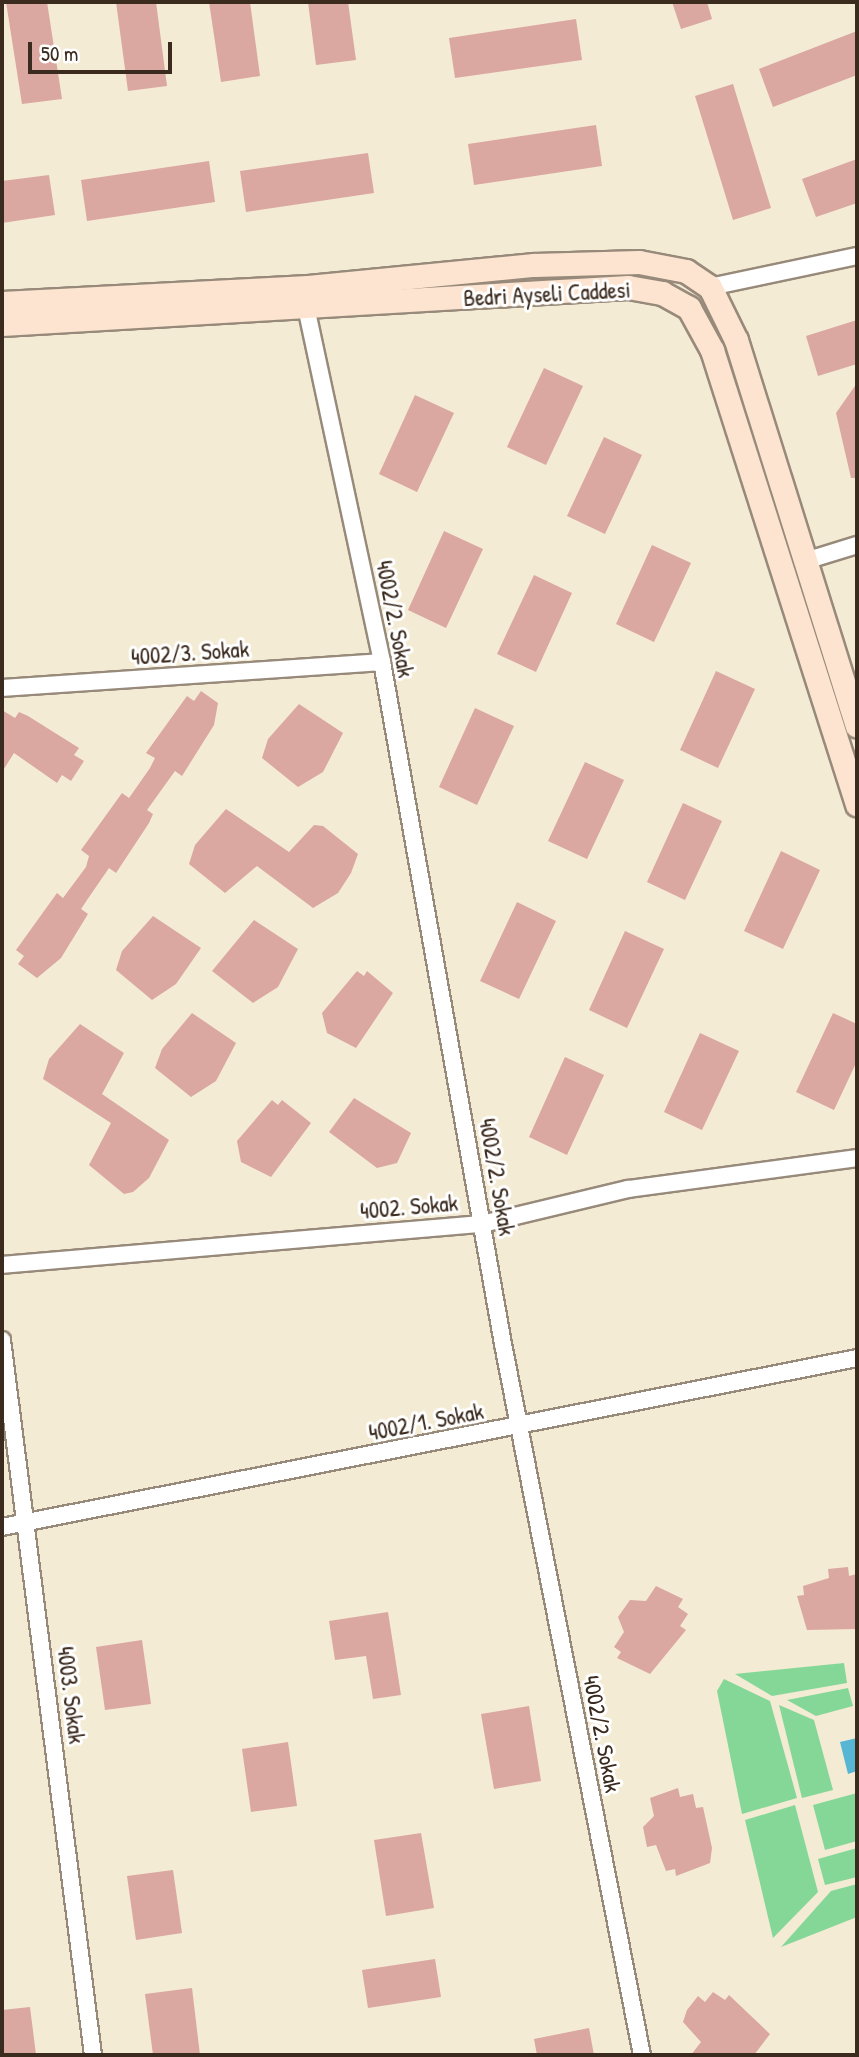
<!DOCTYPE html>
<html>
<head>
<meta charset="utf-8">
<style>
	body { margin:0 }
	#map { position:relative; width:859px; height:2057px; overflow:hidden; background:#f4ebd5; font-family:"Patrick Hand",sans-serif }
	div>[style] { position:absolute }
	.green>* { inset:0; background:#85d798 }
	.water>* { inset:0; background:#56b6d4 }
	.building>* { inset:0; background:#daa7a1 }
	.roads { filter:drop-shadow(2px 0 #988a7a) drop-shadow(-2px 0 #988a7a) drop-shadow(0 2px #988a7a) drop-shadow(0 -2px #988a7a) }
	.minor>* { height:16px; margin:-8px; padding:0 8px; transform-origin:8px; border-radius:8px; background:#fff }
	.secondary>* { height:23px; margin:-11.5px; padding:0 11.5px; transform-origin:11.5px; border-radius:11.5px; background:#fde4d1 }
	span { translate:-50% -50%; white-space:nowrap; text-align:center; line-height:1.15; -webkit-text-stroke:6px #fff; paint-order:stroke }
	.street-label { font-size:23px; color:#3b2a1e }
	.frame { position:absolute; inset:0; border:4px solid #3b2a1e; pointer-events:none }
	.scale { position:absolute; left:28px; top:42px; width:144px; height:32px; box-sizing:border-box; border:4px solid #3b2a1e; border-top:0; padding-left:9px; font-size:21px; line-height:24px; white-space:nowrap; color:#3b2a1e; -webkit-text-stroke:5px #fff; paint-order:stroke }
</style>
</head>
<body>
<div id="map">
	<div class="green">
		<div style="clip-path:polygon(844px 1663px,847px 1683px,772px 1696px,735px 1674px)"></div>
		<div style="clip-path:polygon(724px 1679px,770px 1701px,797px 1798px,742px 1814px,717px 1691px)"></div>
		<div style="clip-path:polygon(848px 1688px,853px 1706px,816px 1716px,787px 1700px)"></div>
		<div style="clip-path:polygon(779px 1705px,814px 1720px,833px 1790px,802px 1798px)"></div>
		<div style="clip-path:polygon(857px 1793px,857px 1841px,825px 1850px,813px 1805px)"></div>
		<div style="clip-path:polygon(795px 1805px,818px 1892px,773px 1938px,745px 1820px)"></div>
		<div style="clip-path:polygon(857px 1848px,857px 1877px,825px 1885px,818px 1859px)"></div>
		<div style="clip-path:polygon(857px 1884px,857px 1917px,781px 1947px,831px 1891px)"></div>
	</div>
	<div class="water">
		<div style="clip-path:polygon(857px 1738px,857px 1771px,848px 1774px,840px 1742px)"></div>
	</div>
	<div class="building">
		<div style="clip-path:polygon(6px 2px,47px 2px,62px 99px,22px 104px)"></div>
		<div style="clip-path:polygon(116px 2px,156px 2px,167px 86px,128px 91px)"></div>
		<div style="clip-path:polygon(209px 2px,250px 2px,260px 76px,221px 82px)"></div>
		<div style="clip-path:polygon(308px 2px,348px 2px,356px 60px,316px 65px)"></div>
		<div style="clip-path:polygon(672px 2px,707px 2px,712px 19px,681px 29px)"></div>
		<div style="clip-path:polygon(576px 19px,582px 60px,455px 78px,449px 38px)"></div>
		<div style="clip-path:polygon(857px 31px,857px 75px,773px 107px,759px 69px)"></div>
		<div style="clip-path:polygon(733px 84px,771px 208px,733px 220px,695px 96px)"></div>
		<div style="clip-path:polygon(596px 125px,602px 166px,474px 185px,468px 144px)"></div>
		<div style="clip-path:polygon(368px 153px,374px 193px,246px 212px,240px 171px)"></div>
		<div style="clip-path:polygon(857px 159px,857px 203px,816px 217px,802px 179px)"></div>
		<div style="clip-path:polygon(209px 161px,215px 202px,87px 221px,81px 180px)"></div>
		<div style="clip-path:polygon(49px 175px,55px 215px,2px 223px,2px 181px)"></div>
		<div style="clip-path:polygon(857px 320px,857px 364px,818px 376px,806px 336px)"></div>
		<div style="clip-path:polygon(544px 368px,583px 386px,546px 465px,507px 447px)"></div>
		<div style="clip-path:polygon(857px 383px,857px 478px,851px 478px,836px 413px)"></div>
		<div style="clip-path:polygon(415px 395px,454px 413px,417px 492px,379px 474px)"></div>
		<div style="clip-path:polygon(604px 437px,642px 455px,605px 534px,567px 516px)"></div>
		<div style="clip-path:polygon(444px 531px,483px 549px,446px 628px,408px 610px)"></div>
		<div style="clip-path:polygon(652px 545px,691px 563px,654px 642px,616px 624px)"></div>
		<div style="clip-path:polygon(534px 575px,572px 593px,536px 672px,497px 654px)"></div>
		<div style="clip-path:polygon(716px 671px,755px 689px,718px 768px,680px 750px)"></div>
		<div style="clip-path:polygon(201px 691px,218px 703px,214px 725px,182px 776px,175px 771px,147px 810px,153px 814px,149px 823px,116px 873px,109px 868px,87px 900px,81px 909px,88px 914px,61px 958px,37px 978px,18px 964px,24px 956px,16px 950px,57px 893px,63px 898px,86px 867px,89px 856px,81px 850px,122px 793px,129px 798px,150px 768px,155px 758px,146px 753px,187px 696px,194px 701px)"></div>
		<div style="clip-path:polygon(299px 704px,343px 733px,323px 772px,298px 787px,262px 758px,268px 739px)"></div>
		<div style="clip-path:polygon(475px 708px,514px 726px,477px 805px,439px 787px)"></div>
		<div style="clip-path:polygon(2px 710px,15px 718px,19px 712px,28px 716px,79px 748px,74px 755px,84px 761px,71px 781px,62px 775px,57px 783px,14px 753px,2px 772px)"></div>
		<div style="clip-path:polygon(585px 762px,624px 780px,587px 859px,548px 841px)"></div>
		<div style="clip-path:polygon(683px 803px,722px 821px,685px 900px,647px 882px)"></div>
		<div style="clip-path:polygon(226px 809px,289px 852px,314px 825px,323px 826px,358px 854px,351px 873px,338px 893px,313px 908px,257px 866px,225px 893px,189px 864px,195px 845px)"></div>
		<div style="clip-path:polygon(781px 851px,820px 870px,783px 949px,744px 931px)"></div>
		<div style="clip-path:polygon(517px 902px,556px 921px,519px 999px,480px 981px)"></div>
		<div style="clip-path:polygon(153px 916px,201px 948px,176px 984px,152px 1000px,116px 970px,122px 951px)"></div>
		<div style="clip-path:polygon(254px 920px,298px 949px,278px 987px,253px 1003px,212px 971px)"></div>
		<div style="clip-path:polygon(625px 931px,664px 949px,627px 1028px,589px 1010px)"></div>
		<div style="clip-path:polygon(357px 971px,364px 976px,367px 971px,393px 993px,356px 1048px,327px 1033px,322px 1013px)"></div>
		<div style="clip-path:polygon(192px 1013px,236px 1043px,216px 1081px,191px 1097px,155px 1068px,162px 1049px)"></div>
		<div style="clip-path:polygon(833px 1013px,857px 1024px,857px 1061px,834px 1110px,796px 1092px)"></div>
		<div style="clip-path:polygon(80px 1024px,124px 1053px,102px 1094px,169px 1140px,149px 1178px,133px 1192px,124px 1194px,89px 1165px,111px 1123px,43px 1079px,49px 1059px)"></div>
		<div style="clip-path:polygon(700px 1033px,739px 1051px,702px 1130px,664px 1112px)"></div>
		<div style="clip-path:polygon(565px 1057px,604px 1075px,567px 1155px,529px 1137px)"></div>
		<div style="clip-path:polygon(354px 1098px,411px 1133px,397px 1163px,377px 1168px,329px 1132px)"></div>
		<div style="clip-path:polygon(272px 1100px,278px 1105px,282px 1100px,311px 1123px,271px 1177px,241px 1162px,237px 1141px)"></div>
		<div style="clip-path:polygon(848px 1567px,849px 1576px,857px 1574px,857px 1629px,807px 1630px,797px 1596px,804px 1595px,803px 1586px,829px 1578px,828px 1569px)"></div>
		<div style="clip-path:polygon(656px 1586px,683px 1599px,678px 1607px,688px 1614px,680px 1626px,686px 1630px,650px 1674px,617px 1658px,621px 1652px,614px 1647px,624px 1632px,618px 1617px,630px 1600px,646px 1601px)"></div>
		<div style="clip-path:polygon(388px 1612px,401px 1695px,373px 1699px,366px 1656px,335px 1660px,329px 1621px)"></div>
		<div style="clip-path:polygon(142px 1640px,151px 1704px,105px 1710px,96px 1647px)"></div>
		<div style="clip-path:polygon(529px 1706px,541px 1781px,494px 1789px,481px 1714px)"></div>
		<div style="clip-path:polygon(288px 1742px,297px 1806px,251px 1812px,242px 1749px)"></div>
		<div style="clip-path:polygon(678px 1788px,680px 1797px,693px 1794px,696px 1808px,703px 1807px,712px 1848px,710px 1863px,676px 1876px,675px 1869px,666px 1871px,656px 1845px,647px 1847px,643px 1827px,654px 1816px,650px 1798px)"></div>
		<div style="clip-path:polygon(421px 1833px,434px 1908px,386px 1916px,374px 1840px)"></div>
		<div style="clip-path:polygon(173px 1870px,182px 1933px,136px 1940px,127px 1876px)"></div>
		<div style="clip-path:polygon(435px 1959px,441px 1997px,368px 2008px,362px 1970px)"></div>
		<div style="clip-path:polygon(192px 1988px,200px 2055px,153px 2055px,145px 1994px)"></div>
		<div style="clip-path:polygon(713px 1992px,725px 2000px,729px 1995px,770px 2034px,754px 2055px,691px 2055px,701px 2042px,683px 2022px,687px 2010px,698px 1996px,705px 2002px)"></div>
		<div style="clip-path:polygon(30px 2007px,36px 2055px,2px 2055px,2px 2010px)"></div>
		<div style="clip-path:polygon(589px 2028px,594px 2055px,537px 2055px,534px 2039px)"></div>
	</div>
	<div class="roads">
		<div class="minor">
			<div style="left:710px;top:287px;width:150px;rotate:-11.9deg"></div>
			<div style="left:306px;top:307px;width:363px;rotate:77.9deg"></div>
			<div style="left:382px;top:662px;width:693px;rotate:79.94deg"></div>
			<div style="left:503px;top:1344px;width:724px;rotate:78.94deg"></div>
			<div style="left:805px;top:561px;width:54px;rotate:-17.1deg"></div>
			<div style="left:2px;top:688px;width:381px;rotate:-3.9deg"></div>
			<div style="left:2px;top:1265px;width:482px;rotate:-4.9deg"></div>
			<div style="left:482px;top:1224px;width:150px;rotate:-13.5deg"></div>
			<div style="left:628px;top:1189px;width:231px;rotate:-7.7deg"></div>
			<div style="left:2px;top:1340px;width:721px;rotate:82.75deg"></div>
			<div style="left:2px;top:1527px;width:872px;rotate:-11.18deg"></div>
		</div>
		<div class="secondary">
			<div style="left:2px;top:303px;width:306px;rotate:-3deg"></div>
			<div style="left:308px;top:287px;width:227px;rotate:-5.6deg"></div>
			<div style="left:534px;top:265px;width:105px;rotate:-1.6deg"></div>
			<div style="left:639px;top:262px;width:48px;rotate:10.8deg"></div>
			<div style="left:686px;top:271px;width:29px;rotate:34deg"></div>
			<div style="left:710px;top:287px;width:59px;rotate:63.9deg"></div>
			<div style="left:736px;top:340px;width:404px;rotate:72.6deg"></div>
			<div style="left:2px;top:324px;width:627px;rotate:-3.38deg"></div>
			<div style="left:628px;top:287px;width:35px;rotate:10deg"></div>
			<div style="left:662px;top:293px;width:31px;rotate:29deg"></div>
			<div style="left:689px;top:308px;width:48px;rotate:61.3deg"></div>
			<div style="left:712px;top:350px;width:477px;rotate:72.3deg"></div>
		</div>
	</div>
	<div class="street-label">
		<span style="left:547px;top:294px;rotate:-3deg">Bedri Ayseli Caddesi</span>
		<span style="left:395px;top:619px;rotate:79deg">4002/2. Sokak</span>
		<span style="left:190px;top:653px;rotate:-4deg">4002/3. Sokak</span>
		<span style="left:497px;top:1177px;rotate:80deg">4002/2. Sokak</span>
		<span style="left:409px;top:1207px;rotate:-5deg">4002. Sokak</span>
		<span style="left:426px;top:1422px;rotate:-11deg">4002/1. Sokak</span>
		<span style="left:71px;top:1695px;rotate:83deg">4003. Sokak</span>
		<span style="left:602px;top:1734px;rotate:79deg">4002/2. Sokak</span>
	</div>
	<div class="frame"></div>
	<div class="scale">50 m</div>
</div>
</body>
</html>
